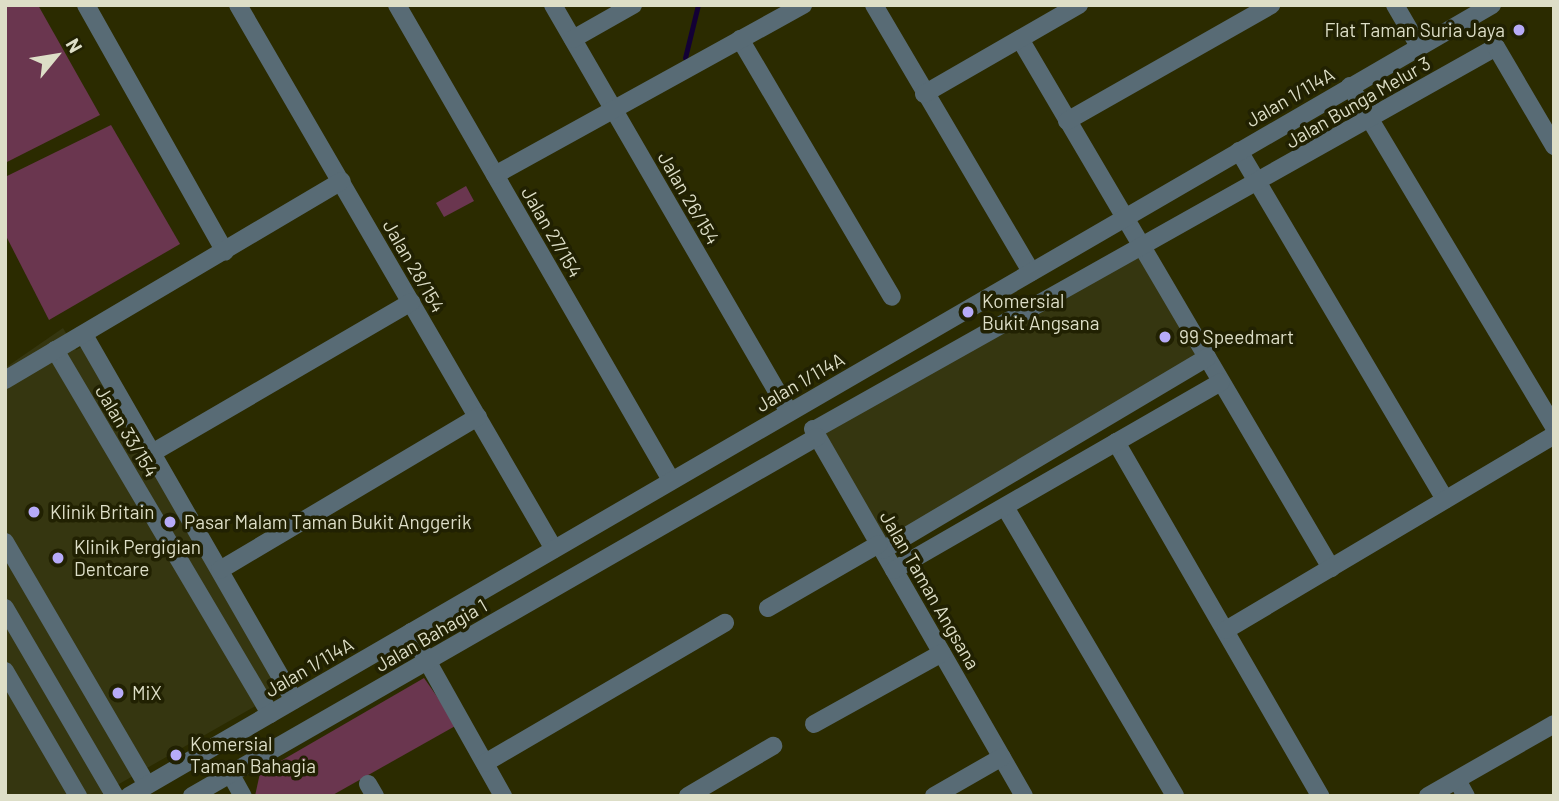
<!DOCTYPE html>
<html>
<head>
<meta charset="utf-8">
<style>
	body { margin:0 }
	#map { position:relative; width:1559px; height:801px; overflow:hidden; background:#2b2b00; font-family:Barlow,sans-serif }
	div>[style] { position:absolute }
	.built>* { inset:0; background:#353610 }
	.green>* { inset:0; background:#6a364f }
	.stream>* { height:4.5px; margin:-2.25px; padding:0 2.25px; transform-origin:2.25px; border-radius:2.25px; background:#130035 }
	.minor>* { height:18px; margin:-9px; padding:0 9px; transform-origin:9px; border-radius:9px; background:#586b75 }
	.dots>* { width:19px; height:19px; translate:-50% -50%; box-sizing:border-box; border:4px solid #212102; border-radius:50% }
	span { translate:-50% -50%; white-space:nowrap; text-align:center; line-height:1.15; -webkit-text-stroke:7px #212102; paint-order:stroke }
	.poi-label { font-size:19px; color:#dddec7 }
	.right { translate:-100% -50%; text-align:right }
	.left { translate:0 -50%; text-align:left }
	.street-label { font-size:19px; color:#dddec7 }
	.frame { position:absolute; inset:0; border:7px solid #dddec7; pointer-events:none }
	.north { position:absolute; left:21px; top:21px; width:70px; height:70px; -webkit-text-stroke:5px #212102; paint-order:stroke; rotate:60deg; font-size:19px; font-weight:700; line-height:28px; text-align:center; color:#dddec7 }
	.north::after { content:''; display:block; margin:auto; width:24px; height:32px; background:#dddec7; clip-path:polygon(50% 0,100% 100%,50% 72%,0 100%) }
</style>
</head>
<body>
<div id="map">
	<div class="built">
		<div style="clip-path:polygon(1136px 250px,1199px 356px,885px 542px,820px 433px)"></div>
		<div style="clip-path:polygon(63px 328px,76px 350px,84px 346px,283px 682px,270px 689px,273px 696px,98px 796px,5px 796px,5px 368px)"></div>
	</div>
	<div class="green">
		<div style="clip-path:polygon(5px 5px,38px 5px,100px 115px,5px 163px)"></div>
		<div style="clip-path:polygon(111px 125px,180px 244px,49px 320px,5px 234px,5px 177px)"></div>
		<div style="clip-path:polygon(466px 186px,474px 201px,444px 217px,436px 203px)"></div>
		<div style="clip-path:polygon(424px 678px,457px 725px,331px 796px,255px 796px,260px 773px)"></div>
	</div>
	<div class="stream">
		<div style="left:685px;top:58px;width:55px;rotate:-76.2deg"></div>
	</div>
	<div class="minor">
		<div style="left:86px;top:5px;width:283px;rotate:60.6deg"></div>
		<div style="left:238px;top:5px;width:629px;rotate:59.85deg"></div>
		<div style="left:397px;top:5px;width:548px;rotate:60.02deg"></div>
		<div style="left:553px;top:5px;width:470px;rotate:59.9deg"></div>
		<div style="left:874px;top:5px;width:310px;rotate:59.5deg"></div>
		<div style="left:1395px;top:5px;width:48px;rotate:59.7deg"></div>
		<div style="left:573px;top:39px;width:69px;rotate:-29.5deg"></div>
		<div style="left:740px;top:39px;width:299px;rotate:59.5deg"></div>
		<div style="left:1020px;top:39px;width:614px;rotate:59.55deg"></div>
		<div style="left:1350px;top:86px;width:397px;rotate:59.1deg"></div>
		<div style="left:924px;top:94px;width:179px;rotate:-29.9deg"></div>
		<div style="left:1067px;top:121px;width:235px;rotate:-29.6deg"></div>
		<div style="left:1239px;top:151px;width:405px;rotate:59.4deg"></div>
		<div style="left:495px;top:175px;width:352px;rotate:-28.9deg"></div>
		<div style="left:84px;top:335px;width:421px;rotate:60.1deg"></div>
		<div style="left:55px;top:350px;width:423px;rotate:59.4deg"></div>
		<div style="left:5px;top:380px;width:391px;rotate:-30.6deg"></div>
		<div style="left:813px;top:429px;width:423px;rotate:60.1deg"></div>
		<div style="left:814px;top:430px;width:782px;rotate:-29.32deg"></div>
		<div style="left:1496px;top:47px;width:115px;rotate:59.6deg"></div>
		<div style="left:1116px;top:442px;width:409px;rotate:60deg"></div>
		<div style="left:152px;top:453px;width:300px;rotate:-30.2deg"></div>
		<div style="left:1005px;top:507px;width:335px;rotate:59.5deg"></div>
		<div style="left:5px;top:542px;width:281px;rotate:59.7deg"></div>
		<div style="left:883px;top:550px;width:377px;rotate:-30.7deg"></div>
		<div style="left:220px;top:570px;width:300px;rotate:-30.7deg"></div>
		<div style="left:894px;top:570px;width:377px;rotate:-29.9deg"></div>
		<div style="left:5px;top:608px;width:218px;rotate:59.7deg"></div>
		<div style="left:768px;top:608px;width:128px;rotate:-30deg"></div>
		<div style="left:1226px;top:630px;width:382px;rotate:-30.7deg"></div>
		<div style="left:411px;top:632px;width:188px;rotate:60.7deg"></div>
		<div style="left:5px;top:671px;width:145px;rotate:59.7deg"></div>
		<div style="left:814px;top:724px;width:146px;rotate:-29deg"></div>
		<div style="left:485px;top:763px;width:278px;rotate:-30.3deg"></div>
		<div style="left:230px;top:773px;width:26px;rotate:61deg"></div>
		<div style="left:1457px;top:780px;width:18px;rotate:61deg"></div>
		<div style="left:368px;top:784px;width:14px;rotate:60deg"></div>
		<div style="left:129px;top:796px;width:1576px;rotate:-30.13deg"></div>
		<div style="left:192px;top:796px;width:721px;rotate:-29.87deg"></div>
		<div style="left:688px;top:796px;width:99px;rotate:-30.5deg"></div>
		<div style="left:934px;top:796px;width:78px;rotate:-29.8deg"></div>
		<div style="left:1428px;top:796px;width:145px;rotate:-29.7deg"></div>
	</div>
	<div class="dots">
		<div style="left:1519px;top:30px;background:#b7abf8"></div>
		<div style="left:968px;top:312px;background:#b7abf8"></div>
		<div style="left:1165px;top:337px;background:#b7abf8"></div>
		<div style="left:34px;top:512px;background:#b7abf8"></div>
		<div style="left:170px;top:522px;background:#b7abf8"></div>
		<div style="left:58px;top:558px;background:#b7abf8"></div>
		<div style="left:118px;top:693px;background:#b7abf8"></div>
		<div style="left:176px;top:755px;background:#b7abf8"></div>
	</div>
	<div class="poi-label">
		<span class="right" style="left:1505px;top:30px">Flat Taman Suria Jaya</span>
		<span class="left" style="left:982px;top:312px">Komersial<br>Bukit Angsana</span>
		<span class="left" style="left:1179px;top:337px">99 Speedmart</span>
		<span class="left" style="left:50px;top:512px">Klinik Britain</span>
		<span class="left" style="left:184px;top:522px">Pasar Malam Taman Bukit Anggerik</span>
		<span class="left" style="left:74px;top:558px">Klinik Pergigian<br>Dentcare</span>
		<span class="left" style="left:132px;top:693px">MiX</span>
		<span class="left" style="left:190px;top:755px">Komersial<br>Taman Bahagia</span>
	</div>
	<div class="street-label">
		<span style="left:1290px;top:97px;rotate:-30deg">Jalan 1/114A</span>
		<span style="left:1358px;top:102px;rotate:-30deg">Jalan Bunga Melur 3</span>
		<span style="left:689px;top:198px;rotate:60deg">Jalan 26/154</span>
		<span style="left:552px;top:232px;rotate:60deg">Jalan 27/154</span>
		<span style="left:414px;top:266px;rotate:60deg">Jalan 28/154</span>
		<span style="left:800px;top:382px;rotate:-30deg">Jalan 1/114A</span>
		<span style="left:127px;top:431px;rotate:59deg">Jalan 33/154</span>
		<span style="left:930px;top:590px;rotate:60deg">Jalan Taman Angsana</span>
		<span style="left:431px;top:635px;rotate:-30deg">Jalan Bahagia 1</span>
		<span style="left:309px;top:667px;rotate:-30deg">Jalan 1/114A</span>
	</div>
	<div class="frame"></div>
	<div class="north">N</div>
</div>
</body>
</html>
